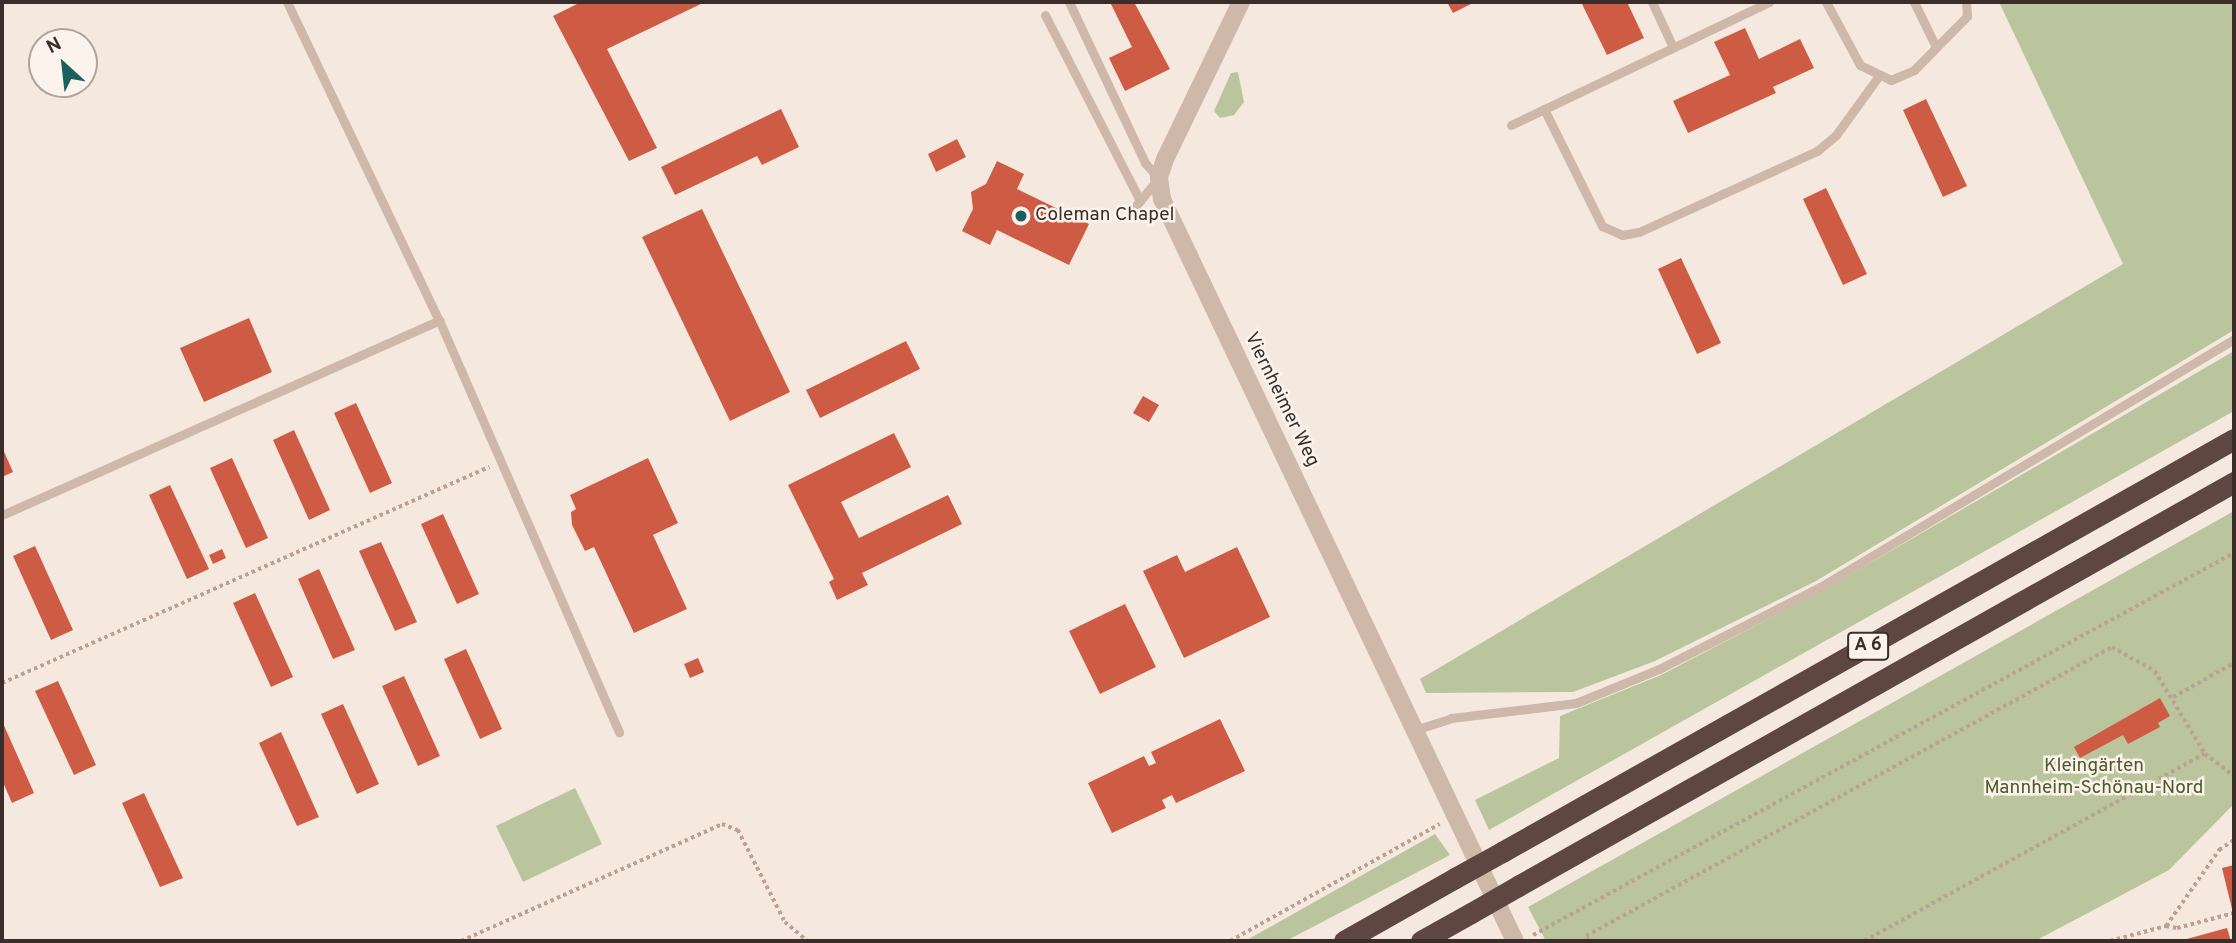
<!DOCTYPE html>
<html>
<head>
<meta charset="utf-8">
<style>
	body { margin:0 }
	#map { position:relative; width:2236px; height:943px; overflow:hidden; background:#f5e9df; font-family:Overpass,sans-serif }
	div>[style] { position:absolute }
	.green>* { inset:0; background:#bbc59d }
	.building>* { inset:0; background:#ce5b44 }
	.path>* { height:3.5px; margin-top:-1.75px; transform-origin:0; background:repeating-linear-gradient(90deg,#baa193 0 3.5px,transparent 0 7px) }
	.service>* { height:9px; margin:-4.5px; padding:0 4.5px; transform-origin:4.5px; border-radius:4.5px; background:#ceb8aa }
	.tertiary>* { height:18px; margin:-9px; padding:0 9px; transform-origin:9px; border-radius:9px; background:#ceb8aa }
	.motorway>* { height:21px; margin:-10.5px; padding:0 10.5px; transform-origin:10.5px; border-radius:10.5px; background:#5d4740 }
	.motorway-bridge>* { height:21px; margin:-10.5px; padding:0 10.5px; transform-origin:10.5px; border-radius:10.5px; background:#5d4740 }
	.dots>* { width:19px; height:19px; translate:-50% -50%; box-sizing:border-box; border:4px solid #fbf3ec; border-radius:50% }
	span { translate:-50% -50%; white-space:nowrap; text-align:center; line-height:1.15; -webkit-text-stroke:5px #fbf3ec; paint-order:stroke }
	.shield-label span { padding:2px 5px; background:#fbf3ec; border:2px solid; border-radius:5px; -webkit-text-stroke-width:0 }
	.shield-label { font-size:18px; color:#3b2e2a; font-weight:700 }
	.poi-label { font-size:19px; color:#3b2e2a }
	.left { translate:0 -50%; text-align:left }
	.street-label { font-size:19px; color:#3b2e2a }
	.park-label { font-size:19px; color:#4d5b2b }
	.frame { position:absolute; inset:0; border:4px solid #3b2e2a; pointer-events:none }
	.north { position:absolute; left:28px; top:28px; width:70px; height:70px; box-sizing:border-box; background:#fbf3ec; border:2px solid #aea49e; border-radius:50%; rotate:333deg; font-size:19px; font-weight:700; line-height:28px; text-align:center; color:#3b2e2a }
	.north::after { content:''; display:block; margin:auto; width:24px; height:32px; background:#1b6060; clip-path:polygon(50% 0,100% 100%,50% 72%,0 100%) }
</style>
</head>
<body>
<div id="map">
	<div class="green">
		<div style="clip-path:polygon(1999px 2px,2234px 2px,2234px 330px,1816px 581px,1655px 661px,1573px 692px,1426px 693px,1420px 679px,2123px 264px)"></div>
		<div style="clip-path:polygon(1238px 72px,1244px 102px,1234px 115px,1220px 118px,1214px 111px,1231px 73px)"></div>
		<div style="clip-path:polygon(2234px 351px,2234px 411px,1489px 830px,1475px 800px,1559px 758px,1560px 716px,1661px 675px,1822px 591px)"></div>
		<div style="clip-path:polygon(2234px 511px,2234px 804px,2169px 870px,2035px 941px,1546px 941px,1528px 907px)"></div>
		<div style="clip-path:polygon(575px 788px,602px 844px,523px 882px,496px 826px)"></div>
		<div style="clip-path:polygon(1435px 834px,1450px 855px,1286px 941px,1245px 941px)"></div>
	</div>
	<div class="building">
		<div style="clip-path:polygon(581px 2px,705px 2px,607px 49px,657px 148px,629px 161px,553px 16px)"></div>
		<div style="clip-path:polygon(1110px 2px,1134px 2px,1170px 69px,1125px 91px,1109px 58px,1132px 47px)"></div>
		<div style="clip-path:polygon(1447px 2px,1475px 2px,1453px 13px)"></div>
		<div style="clip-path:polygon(1581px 2px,1627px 2px,1644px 38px,1607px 55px)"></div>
		<div style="clip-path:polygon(1745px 28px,1759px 59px,1800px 39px,1814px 68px,1773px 87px,1776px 93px,1688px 133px,1673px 101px,1730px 75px,1714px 42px)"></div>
		<div style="clip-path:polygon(1926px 99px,1967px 186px,1943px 197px,1903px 110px)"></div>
		<div style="clip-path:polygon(781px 109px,799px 147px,762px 165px,757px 156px,675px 195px,661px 167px)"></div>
		<div style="clip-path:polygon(957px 139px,966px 157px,936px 172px,928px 154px)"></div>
		<div style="clip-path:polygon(997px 161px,1024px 174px,1017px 189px,1089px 224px,1069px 265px,997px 230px,990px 245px,962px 231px,973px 209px,971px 192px,986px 184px)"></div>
		<div style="clip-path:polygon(1826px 188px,1867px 274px,1843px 285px,1803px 199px)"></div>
		<div style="clip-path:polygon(702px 209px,790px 392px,730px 421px,642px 237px)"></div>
		<div style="clip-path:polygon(1681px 258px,1721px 343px,1697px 354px,1658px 269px)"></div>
		<div style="clip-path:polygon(249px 318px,272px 372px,204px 402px,180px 348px)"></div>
		<div style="clip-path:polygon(906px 341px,920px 369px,820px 418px,806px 390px)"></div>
		<div style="clip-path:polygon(1143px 396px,1159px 405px,1149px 422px,1133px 413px)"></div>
		<div style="clip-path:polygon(356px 403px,392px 483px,370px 493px,334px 413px)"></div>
		<div style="clip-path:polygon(294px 430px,330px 510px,309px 520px,273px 440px)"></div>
		<div style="clip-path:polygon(894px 433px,911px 467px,841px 502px,859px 538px,948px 495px,962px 524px,862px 573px,868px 585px,837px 600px,829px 582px,834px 579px,788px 485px)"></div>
		<div style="clip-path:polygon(2px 447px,13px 472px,2px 477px)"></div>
		<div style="clip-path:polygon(232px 458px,268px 538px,246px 548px,210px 468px)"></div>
		<div style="clip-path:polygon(648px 458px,678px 523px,653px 535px,687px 609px,634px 633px,594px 547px,585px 551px,572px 525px,571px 512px,576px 509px,570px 495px)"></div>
		<div style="clip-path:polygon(170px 485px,209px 569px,187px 579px,149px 495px)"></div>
		<div style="clip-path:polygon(443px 514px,479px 594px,457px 604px,421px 524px)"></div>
		<div style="clip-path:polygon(381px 542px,417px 622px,395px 631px,359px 551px)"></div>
		<div style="clip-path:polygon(35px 546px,73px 630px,51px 640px,13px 556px)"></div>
		<div style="clip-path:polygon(1237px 547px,1270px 617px,1184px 658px,1143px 571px,1177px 555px,1185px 572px)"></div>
		<div style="clip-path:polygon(222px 549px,226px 558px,213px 564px,209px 555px)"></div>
		<div style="clip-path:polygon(319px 569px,355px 650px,333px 659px,298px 579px)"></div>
		<div style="clip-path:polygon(255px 593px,293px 677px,271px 687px,233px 603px)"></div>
		<div style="clip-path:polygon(1125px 604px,1156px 667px,1100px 694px,1069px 631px)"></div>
		<div style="clip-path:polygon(466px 649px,502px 729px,480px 739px,444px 659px)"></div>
		<div style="clip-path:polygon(698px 658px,704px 672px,690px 678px,684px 664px)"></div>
		<div style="clip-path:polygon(404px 676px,440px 756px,418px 766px,382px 686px)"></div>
		<div style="clip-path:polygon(58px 681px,96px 765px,74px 775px,35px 691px)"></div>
		<div style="clip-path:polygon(2160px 698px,2170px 716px,2158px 723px,2160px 727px,2128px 744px,2123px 735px,2080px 758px,2074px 747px)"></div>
		<div style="clip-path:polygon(343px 704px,379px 784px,357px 794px,321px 714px)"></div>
		<div style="clip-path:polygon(1220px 719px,1245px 771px,1176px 803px,1172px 795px,1162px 800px,1166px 808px,1112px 833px,1088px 783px,1144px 756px,1149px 766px,1156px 763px,1151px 752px)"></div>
		<div style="clip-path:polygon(2px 721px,34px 793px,12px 803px,2px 780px)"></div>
		<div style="clip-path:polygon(281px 732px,319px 817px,297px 826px,259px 743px)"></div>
		<div style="clip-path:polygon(144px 793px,183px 878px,160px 887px,122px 803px)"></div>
		<div style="clip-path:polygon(2234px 865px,2234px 912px,2233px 913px,2222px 868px)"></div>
		<div style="clip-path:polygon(2227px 928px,2231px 941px,2183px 941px,2183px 940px)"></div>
	</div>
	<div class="path">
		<div style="left:2px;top:683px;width:533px;rotate:-23.92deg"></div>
		<div style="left:2173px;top:697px;width:70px;rotate:-29.1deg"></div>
		<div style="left:2205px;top:754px;width:36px;rotate:37deg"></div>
		<div style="left:2166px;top:926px;width:11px;rotate:10deg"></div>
		<div style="left:2177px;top:928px;width:59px;rotate:-14.7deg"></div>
		<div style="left:1533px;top:935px;width:798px;rotate:-28.59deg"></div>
		<div style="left:461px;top:941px;width:286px;rotate:-24.1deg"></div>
		<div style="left:722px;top:824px;width:17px;rotate:21deg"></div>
		<div style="left:738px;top:830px;width:103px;rotate:62.9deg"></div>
		<div style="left:785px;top:922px;width:30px;rotate:40deg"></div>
		<div style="left:1230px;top:941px;width:240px;rotate:-29.2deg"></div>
		<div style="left:1588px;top:941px;width:5px;rotate:-112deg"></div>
		<div style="left:1586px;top:936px;width:600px;rotate:-28.79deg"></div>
		<div style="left:2112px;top:647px;width:49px;rotate:29.2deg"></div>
		<div style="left:2155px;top:671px;width:97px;rotate:58.9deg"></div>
		<div style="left:2205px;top:754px;width:388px;rotate:151.2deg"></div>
		<div style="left:2110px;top:941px;width:58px;rotate:-15deg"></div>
		<div style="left:2166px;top:926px;width:93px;rotate:-55.1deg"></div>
		<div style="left:2219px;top:850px;width:18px;rotate:-34deg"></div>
	</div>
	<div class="service">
		<div style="left:287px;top:2px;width:352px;rotate:64.5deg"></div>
		<div style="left:439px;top:320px;width:450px;rotate:66.4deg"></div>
		<div style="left:1069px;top:2px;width:178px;rotate:64.7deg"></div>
		<div style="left:1145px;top:163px;width:21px;rotate:47deg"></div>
		<div style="left:1159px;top:178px;width:42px;rotate:130.2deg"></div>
		<div style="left:1652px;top:2px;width:50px;rotate:65deg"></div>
		<div style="left:1826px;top:2px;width:72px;rotate:61.6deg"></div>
		<div style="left:1860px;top:65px;width:34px;rotate:26deg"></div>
		<div style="left:1891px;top:80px;width:25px;rotate:-23deg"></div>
		<div style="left:1914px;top:70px;width:76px;rotate:-45.5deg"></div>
		<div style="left:1967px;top:16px;width:14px;rotate:-94deg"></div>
		<div style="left:1914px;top:2px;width:50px;rotate:63.9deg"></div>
		<div style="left:1045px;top:15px;width:209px;rotate:62.9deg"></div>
		<div style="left:1544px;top:109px;width:131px;rotate:63.6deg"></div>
		<div style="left:1602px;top:226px;width:22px;rotate:24deg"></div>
		<div style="left:1622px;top:235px;width:17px;rotate:-10deg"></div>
		<div style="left:1639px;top:232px;width:196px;rotate:-24.5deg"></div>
		<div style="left:1817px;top:151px;width:25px;rotate:-40deg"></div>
		<div style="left:1836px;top:135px;width:72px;rotate:-54.1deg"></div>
		<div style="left:1511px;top:125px;width:286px;rotate:-25.5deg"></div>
		<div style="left:2px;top:515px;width:479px;rotate:-24deg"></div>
		<div style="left:1415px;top:730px;width:38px;rotate:-18deg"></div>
		<div style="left:1451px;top:718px;width:126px;rotate:-6.8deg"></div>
		<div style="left:1576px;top:703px;width:90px;rotate:-22.3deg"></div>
		<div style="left:1659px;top:669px;width:181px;rotate:-27deg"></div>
		<div style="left:1820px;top:587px;width:483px;rotate:-30.9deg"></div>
	</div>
	<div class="tertiary">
		<div style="left:1241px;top:2px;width:174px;rotate:115.8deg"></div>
		<div style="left:1165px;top:159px;width:20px;rotate:108deg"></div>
		<div style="left:1159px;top:178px;width:21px;rotate:82deg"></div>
		<div style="left:1162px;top:199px;width:822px;rotate:64.56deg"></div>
	</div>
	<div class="motorway">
		<div style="left:1502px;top:852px;width:840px;rotate:-29.43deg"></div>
		<div style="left:1518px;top:886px;width:822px;rotate:-29.43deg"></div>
		<div style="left:1344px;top:941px;width:128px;rotate:-29.6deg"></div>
		<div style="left:1421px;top:941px;width:57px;rotate:-29.2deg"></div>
	</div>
	<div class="motorway-bridge">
		<div style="left:1455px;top:878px;width:54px;rotate:-29deg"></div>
		<div style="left:1471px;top:913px;width:54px;rotate:-29.9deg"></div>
	</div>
	<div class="dots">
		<div style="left:1021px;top:216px;background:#1b6060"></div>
	</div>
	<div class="shield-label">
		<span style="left:1868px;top:646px">A 6</span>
	</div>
	<div class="poi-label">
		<span class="left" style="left:1035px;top:216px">Coleman Chapel</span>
	</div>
	<div class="street-label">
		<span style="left:1281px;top:400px;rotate:64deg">Viernheimer Weg</span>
	</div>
	<div class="park-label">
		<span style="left:2094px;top:778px">Kleingärten<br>Mannheim-Schönau-Nord</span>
	</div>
	<div class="frame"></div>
	<div class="north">N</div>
</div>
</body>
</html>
